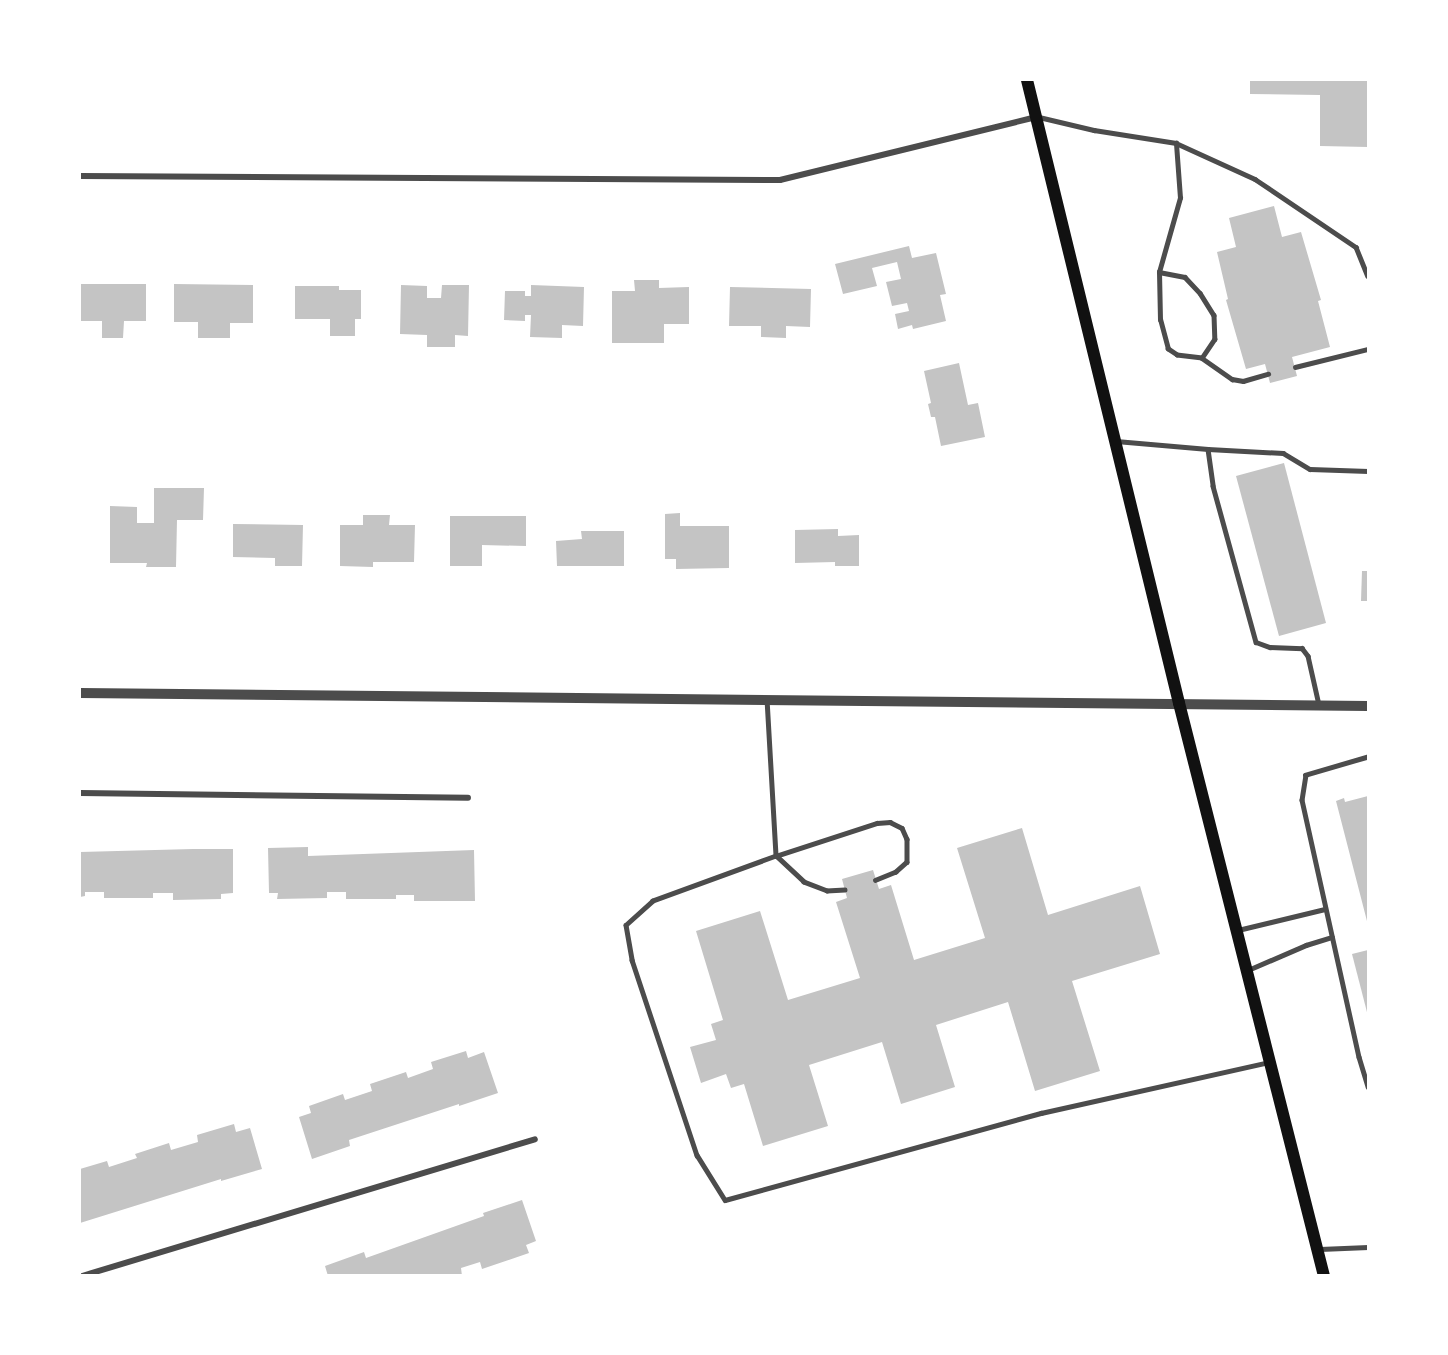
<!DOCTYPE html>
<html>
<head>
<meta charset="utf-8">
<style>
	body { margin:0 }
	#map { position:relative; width:1448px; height:1355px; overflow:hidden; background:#fff; font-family:Montserrat,sans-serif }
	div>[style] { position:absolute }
	.building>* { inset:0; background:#c4c4c4 }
	.service>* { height:4.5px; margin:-2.25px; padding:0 2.25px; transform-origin:2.25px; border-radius:2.25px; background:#4c4c4c }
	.minor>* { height:6px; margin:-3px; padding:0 3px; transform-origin:3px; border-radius:3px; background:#4c4c4c }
	.tertiary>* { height:10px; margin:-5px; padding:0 5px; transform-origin:5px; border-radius:5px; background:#4c4c4c }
	.secondary>* { height:12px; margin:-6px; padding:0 6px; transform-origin:6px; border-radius:6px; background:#111 }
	span { translate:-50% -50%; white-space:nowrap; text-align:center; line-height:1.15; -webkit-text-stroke:6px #fff; paint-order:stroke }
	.frame { position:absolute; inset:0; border:81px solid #fff; pointer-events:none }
</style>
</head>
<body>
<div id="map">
	<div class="building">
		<div style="clip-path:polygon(1250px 80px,1368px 80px,1368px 147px,1320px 146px,1320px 95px,1250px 94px)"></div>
		<div style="clip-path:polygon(1274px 206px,1282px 237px,1301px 232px,1321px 300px,1318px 301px,1330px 347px,1292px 357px,1297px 376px,1270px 383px,1265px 364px,1246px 369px,1226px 300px,1228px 299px,1217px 252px,1236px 247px,1229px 218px)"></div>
		<div style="clip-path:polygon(909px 246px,912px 258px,936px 253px,946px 294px,940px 295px,946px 321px,913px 329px,912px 325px,898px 329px,895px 314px,909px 311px,907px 303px,892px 306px,886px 282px,901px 279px,897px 262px,872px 268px,877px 286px,843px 294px,835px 264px)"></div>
		<div style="clip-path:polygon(634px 280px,659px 280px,659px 288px,689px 287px,689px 324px,664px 324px,664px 343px,612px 343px,612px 291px,635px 291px)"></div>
		<div style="clip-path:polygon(80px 284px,146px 284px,146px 321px,124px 321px,123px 338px,102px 338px,102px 321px,80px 321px)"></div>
		<div style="clip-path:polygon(174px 284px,253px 285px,253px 323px,230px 323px,230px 338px,198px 338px,198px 322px,174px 322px)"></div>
		<div style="clip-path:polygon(401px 285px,427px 286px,427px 298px,441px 298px,442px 285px,469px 285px,468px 336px,455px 335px,455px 347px,427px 347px,427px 335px,400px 334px)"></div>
		<div style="clip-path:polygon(531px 285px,584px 287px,583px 326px,562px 325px,562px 338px,530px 337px,531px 315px,525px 315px,525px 321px,504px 320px,505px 291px,525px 291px,525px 296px,531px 296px)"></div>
		<div style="clip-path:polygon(295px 286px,339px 286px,339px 290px,361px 290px,361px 319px,355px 319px,355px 336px,330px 336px,330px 319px,295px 319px)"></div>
		<div style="clip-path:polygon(730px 287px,811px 289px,810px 327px,786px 326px,786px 338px,761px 337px,761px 326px,729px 326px)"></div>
		<div style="clip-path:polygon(959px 363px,968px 405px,978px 403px,985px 437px,941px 446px,935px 417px,931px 417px,928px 404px,931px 403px,924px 371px)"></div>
		<div style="clip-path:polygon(1284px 463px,1326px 623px,1279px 636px,1236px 476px)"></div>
		<div style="clip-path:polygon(154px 488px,204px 488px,203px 520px,177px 520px,176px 567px,146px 567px,147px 563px,110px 563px,110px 506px,137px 507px,137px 523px,154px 523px)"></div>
		<div style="clip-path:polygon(680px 513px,680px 526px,729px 526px,729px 568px,676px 569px,676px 559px,665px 559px,665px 514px)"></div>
		<div style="clip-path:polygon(363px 515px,390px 515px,389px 525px,415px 525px,414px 562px,373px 562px,373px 567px,340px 566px,340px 525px,363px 525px)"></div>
		<div style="clip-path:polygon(450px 516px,526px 516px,526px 546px,482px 545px,482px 566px,450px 566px)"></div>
		<div style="clip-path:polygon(233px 524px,303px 525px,302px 566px,275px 566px,275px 558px,233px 557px)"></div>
		<div style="clip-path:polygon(838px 529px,838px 536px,859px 535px,859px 566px,835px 566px,835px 562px,795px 563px,795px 530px)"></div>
		<div style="clip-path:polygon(581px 531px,624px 531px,624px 566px,557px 566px,556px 541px,582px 539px)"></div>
		<div style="clip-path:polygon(1362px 571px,1368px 571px,1368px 601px,1361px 601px)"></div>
		<div style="clip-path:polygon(1368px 796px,1368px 925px,1336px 801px,1344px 798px,1345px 802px)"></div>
		<div style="clip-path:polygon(1022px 828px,1048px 915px,1140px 886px,1160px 954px,1072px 981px,1100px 1071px,1035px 1091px,1008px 1002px,936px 1025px,955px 1087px,901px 1104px,882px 1042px,809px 1065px,828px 1126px,763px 1146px,744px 1084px,731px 1088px,726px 1074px,701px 1083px,690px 1047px,716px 1040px,711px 1024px,723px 1020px,696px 931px,760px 911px,788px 1000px,860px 978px,836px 902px,847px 898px,842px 879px,873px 870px,879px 889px,891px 885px,914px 960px,985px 938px,957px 848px)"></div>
		<div style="clip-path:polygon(308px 847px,308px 856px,474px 850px,475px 901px,414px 901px,414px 895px,396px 895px,396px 899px,346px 899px,346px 892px,327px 892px,327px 898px,277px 899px,278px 893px,269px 893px,268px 848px)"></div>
		<div style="clip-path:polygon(193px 849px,233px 849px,233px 893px,221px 894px,221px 899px,173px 900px,173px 893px,153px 893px,153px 898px,104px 898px,104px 892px,85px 892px,85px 896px,80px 897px,80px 852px)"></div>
		<div style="clip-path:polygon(1368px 950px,1368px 1016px,1352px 954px)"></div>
		<div style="clip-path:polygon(466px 1051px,468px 1058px,484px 1052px,498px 1093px,459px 1106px,459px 1104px,349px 1140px,350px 1146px,312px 1159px,299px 1117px,311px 1113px,309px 1106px,343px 1094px,345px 1100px,372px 1091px,370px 1084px,406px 1072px,408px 1078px,433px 1069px,431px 1062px)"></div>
		<div style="clip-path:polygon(234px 1124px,236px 1132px,250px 1128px,262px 1169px,221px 1181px,221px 1179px,80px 1223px,80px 1169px,107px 1161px,109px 1167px,137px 1158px,135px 1154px,169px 1143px,171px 1150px,198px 1142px,197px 1135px)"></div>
		<div style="clip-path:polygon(522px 1200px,536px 1241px,526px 1245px,529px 1253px,482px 1269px,480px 1262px,461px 1268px,462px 1276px,328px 1276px,325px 1266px,364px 1252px,366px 1258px,484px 1216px,483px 1213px)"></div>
	</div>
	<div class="service">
		<div style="left:1039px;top:117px;width:57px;rotate:13.3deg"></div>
		<div style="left:1094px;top:130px;width:83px;rotate:9deg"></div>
		<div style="left:1176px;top:143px;width:87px;rotate:24.5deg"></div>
		<div style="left:1255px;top:179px;width:122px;rotate:34deg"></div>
		<div style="left:1356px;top:247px;width:31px;rotate:68deg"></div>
		<div style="left:1159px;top:272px;width:26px;rotate:11deg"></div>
		<div style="left:1185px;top:277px;width:22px;rotate:47deg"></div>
		<div style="left:1200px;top:293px;width:26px;rotate:58deg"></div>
		<div style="left:1214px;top:315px;width:24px;rotate:88deg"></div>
		<div style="left:1215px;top:339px;width:23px;rotate:124deg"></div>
		<div style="left:1202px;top:358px;width:25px;rotate:-173deg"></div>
		<div style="left:1177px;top:355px;width:11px;rotate:-146deg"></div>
		<div style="left:1168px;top:349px;width:30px;rotate:-105deg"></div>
		<div style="left:1160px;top:320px;width:48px;rotate:-91.2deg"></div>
		<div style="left:1159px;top:272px;width:77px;rotate:-74.2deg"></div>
		<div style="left:1180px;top:198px;width:55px;rotate:-94.2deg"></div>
		<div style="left:1202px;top:358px;width:37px;rotate:35deg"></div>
		<div style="left:1232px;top:379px;width:11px;rotate:10deg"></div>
		<div style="left:1243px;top:381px;width:26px;rotate:-16deg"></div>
		<div style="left:1295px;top:367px;width:75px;rotate:-13.9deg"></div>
		<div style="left:1116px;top:441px;width:92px;rotate:5deg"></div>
		<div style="left:1208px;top:449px;width:37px;rotate:82deg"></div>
		<div style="left:1213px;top:486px;width:162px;rotate:74.6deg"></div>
		<div style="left:1256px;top:642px;width:15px;rotate:20deg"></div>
		<div style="left:1270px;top:647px;width:32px;rotate:2deg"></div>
		<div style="left:1302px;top:648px;width:10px;rotate:53deg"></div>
		<div style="left:1308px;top:656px;width:50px;rotate:77.3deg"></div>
		<div style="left:1208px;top:449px;width:75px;rotate:3.1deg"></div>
		<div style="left:1283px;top:453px;width:31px;rotate:31deg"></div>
		<div style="left:1310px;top:469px;width:58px;rotate:2deg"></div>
		<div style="left:767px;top:699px;width:157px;rotate:86.7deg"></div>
		<div style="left:776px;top:856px;width:131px;rotate:159.9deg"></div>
		<div style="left:653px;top:901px;width:36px;rotate:138deg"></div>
		<div style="left:626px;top:925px;width:36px;rotate:80deg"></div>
		<div style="left:632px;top:960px;width:206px;rotate:71.6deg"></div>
		<div style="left:697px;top:1155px;width:53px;rotate:58.1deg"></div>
		<div style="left:725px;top:1200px;width:328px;rotate:-15.4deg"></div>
		<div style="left:1041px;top:1113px;width:234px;rotate:-12.6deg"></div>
		<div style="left:1368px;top:757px;width:65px;rotate:163.8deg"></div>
		<div style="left:1306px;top:775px;width:25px;rotate:99deg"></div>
		<div style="left:1302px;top:800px;width:263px;rotate:77.5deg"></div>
		<div style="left:1359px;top:1057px;width:31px;rotate:73deg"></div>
		<div style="left:845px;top:890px;width:18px;rotate:177deg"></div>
		<div style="left:827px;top:891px;width:25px;rotate:-159deg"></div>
		<div style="left:804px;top:882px;width:38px;rotate:-137deg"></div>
		<div style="left:776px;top:856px;width:106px;rotate:-18.1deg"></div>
		<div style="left:877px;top:823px;width:13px;rotate:-4deg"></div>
		<div style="left:890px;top:822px;width:13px;rotate:27deg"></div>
		<div style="left:902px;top:828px;width:12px;rotate:66deg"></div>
		<div style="left:907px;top:839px;width:23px;rotate:90deg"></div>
		<div style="left:907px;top:862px;width:15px;rotate:138deg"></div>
		<div style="left:896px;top:872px;width:22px;rotate:158deg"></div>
		<div style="left:1238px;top:930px;width:89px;rotate:-13.6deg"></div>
		<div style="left:1248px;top:970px;width:63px;rotate:-23.3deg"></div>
		<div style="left:1306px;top:945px;width:27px;rotate:-17deg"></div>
		<div style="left:1320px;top:1249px;width:48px;rotate:-2.4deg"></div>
	</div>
	<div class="minor">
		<div style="left:80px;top:176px;width:700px;rotate:0.33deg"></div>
		<div style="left:780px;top:180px;width:264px;rotate:-13.8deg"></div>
		<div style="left:80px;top:793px;width:388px;rotate:0.7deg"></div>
		<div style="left:82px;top:1276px;width:473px;rotate:-16.8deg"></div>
	</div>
	<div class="tertiary">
		<div style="left:80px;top:693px;width:1288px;rotate:0.58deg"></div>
	</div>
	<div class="secondary">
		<div style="left:1027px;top:80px;width:641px;rotate:76.29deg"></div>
		<div style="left:1179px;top:703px;width:591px;rotate:75.8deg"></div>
	</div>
	<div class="frame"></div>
</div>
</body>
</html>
